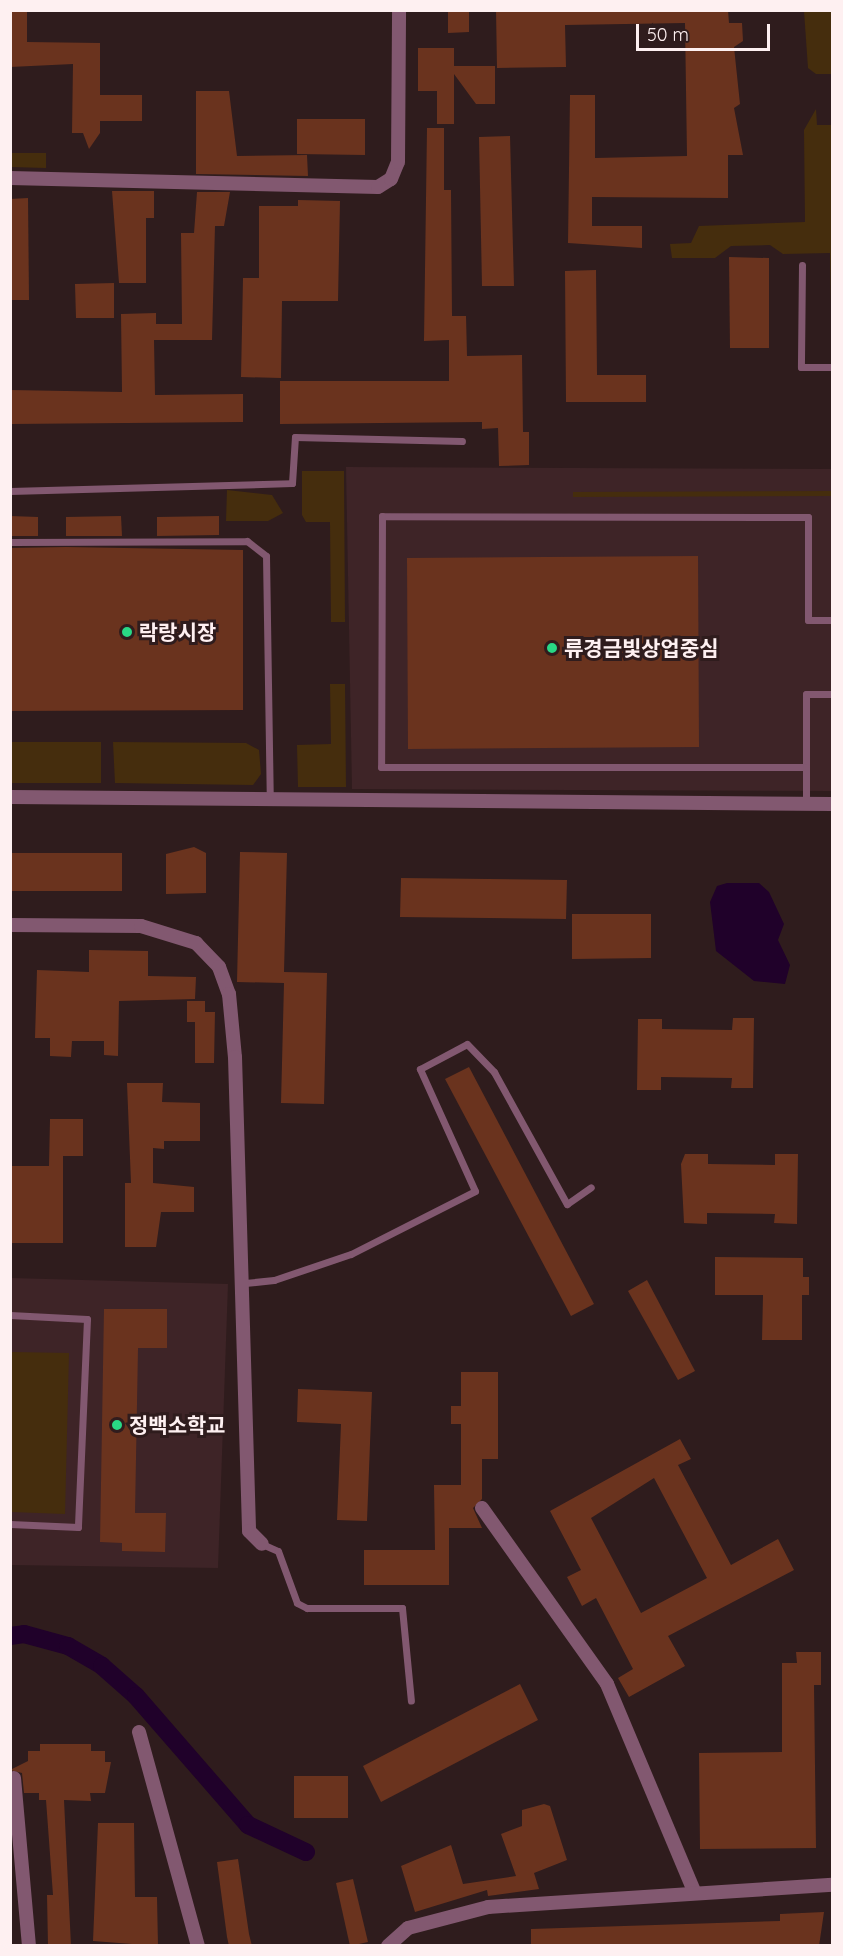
<!DOCTYPE html>
<html>
<head>
<meta charset="utf-8">
<style>
	body { margin:0 }
	#map { position:relative; width:843px; height:1956px; overflow:hidden; background:#2f1c1d; font-family:Quicksand,"Noto Sans KR",sans-serif }
	div>[style] { position:absolute }
	.built>* { inset:0; background:#3e2427 }
	.green>* { inset:0; background:#452d0d }
	.water>* { inset:0; background:#20012a }
	.canal>* { height:18px; margin:-9px; padding:0 9px; transform-origin:9px; border-radius:9px; background:#20012a }
	.building>* { inset:0; background:#6a331e }
	.lane>* { height:7px; margin:-3.5px; padding:0 3.5px; transform-origin:3.5px; border-radius:3.5px; background:#825870 }
	.street>* { height:14px; margin:-7px; padding:0 7px; transform-origin:7px; border-radius:7px; background:#825870 }
	.dots>* { width:16px; height:16px; translate:-50% -50%; box-sizing:border-box; border:3px solid #2f1c1d; border-radius:50% }
	span { translate:-50% -50%; white-space:nowrap; text-align:center; line-height:1.15; -webkit-text-stroke:6px #2f1c1d; paint-order:stroke }
	.poi-label { font-size:21px; color:#fef0f1; font-weight:700 }
	.left { translate:0 -50%; text-align:left }
	.frame { position:absolute; inset:0; border:12px solid #fef0f1; pointer-events:none }
	.scale { position:absolute; left:636px; top:24px; width:134px; height:27px; box-sizing:border-box; border:3px solid #fef0f1; border-top:0; padding-left:8px; font-size:18px; line-height:21px; white-space:nowrap; color:#fef0f1; -webkit-text-stroke:4px #2f1c1d; paint-order:stroke }
</style>
</head>
<body>
<div id="map">
	<div class="built">
		<div style="clip-path:polygon(346px 467px,832px 469px,832px 791px,352px 789px)"></div>
		<div style="clip-path:polygon(11px 1278px,228px 1284px,218px 1568px,11px 1565px)"></div>
	</div>
	<div class="green">
		<div style="clip-path:polygon(804px 11px,832px 11px,832px 74px,816px 74px,808px 68px)"></div>
		<div style="clip-path:polygon(816px 109px,817px 125px,832px 125px,832px 356px,830px 253px,783px 254px,770px 245px,731px 246px,715px 258px,672px 258px,670px 244px,691px 243px,699px 226px,805px 222px,804px 130px)"></div>
		<div style="clip-path:polygon(11px 153px,46px 153px,46px 168px,11px 167px)"></div>
		<div style="clip-path:polygon(302px 471px,344px 471px,345px 622px,331px 622px,330px 522px,306px 522px,302px 515px)"></div>
		<div style="clip-path:polygon(227px 490px,272px 495px,283px 513px,268px 521px,226px 521px)"></div>
		<div style="clip-path:polygon(832px 491px,832px 496px,573px 497px,573px 492px)"></div>
		<div style="clip-path:polygon(330px 684px,345px 684px,346px 787px,298px 787px,297px 745px,331px 744px)"></div>
		<div style="clip-path:polygon(11px 742px,101px 742px,101px 783px,11px 783px)"></div>
		<div style="clip-path:polygon(113px 742px,246px 743px,259px 750px,261px 774px,253px 785px,115px 783px)"></div>
		<div style="clip-path:polygon(11px 1352px,69px 1353px,65px 1514px,11px 1512px)"></div>
	</div>
	<div class="water">
		<div style="clip-path:polygon(727px 883px,759px 883px,769px 892px,784px 924px,778px 940px,790px 965px,785px 984px,754px 981px,716px 951px,710px 902px,717px 886px)"></div>
	</div>
	<div class="canal">
		<div style="left:10px;top:1636px;width:14px;rotate:-8deg"></div>
		<div style="left:24px;top:1634px;width:46px;rotate:15.3deg"></div>
		<div style="left:68px;top:1646px;width:39px;rotate:30deg"></div>
		<div style="left:102px;top:1666px;width:45px;rotate:41.4deg"></div>
		<div style="left:136px;top:1696px;width:171px;rotate:49deg"></div>
		<div style="left:248px;top:1825px;width:64px;rotate:25deg"></div>
	</div>
	<div class="building">
		<div style="clip-path:polygon(10px 10px,27px 10px,27px 42px,100px 43px,100px 95px,142px 95px,142px 121px,100px 121px,100px 133px,89px 149px,83px 133px,72px 133px,73px 64px,10px 67px)"></div>
		<div style="clip-path:polygon(448px 10px,469px 10px,469px 32px,448px 33px)"></div>
		<div style="clip-path:polygon(496px 10px,728px 10px,729px 23px,742px 23px,743px 41px,734px 47px,740px 104px,734px 108px,743px 155px,728px 155px,728px 198px,592px 197px,592px 226px,642px 226px,642px 248px,568px 243px,570px 95px,595px 95px,595px 158px,687px 156px,685px 23px,565px 25px,566px 67px,497px 68px)"></div>
		<div style="clip-path:polygon(418px 48px,454px 48px,454px 66px,495px 66px,495px 104px,476px 104px,454px 74px,454px 124px,437px 124px,437px 91px,418px 91px)"></div>
		<div style="clip-path:polygon(196px 91px,229px 91px,237px 156px,307px 155px,308px 176px,196px 174px)"></div>
		<div style="clip-path:polygon(297px 119px,365px 119px,365px 155px,297px 154px)"></div>
		<div style="clip-path:polygon(427px 128px,444px 128px,444px 190px,451px 190px,452px 316px,466px 316px,467px 356px,522px 355px,523px 432px,529px 432px,529px 465px,499px 466px,498px 428px,482px 429px,482px 422px,280px 424px,280px 381px,449px 381px,449px 340px,424px 341px)"></div>
		<div style="clip-path:polygon(510px 136px,514px 286px,482px 286px,479px 137px)"></div>
		<div style="clip-path:polygon(112px 191px,154px 191px,154px 218px,146px 218px,146px 283px,119px 283px)"></div>
		<div style="clip-path:polygon(197px 192px,230px 192px,224px 226px,215px 226px,212px 340px,154px 340px,155px 395px,243px 394px,243px 422px,10px 424px,10px 390px,122px 392px,121px 314px,156px 313px,156px 324px,182px 324px,181px 233px,194px 233px)"></div>
		<div style="clip-path:polygon(28px 198px,29px 300px,10px 300px,10px 199px)"></div>
		<div style="clip-path:polygon(298px 200px,340px 201px,338px 301px,282px 301px,281px 378px,241px 377px,243px 278px,259px 278px,259px 206px,298px 206px)"></div>
		<div style="clip-path:polygon(729px 257px,769px 258px,769px 348px,730px 348px)"></div>
		<div style="clip-path:polygon(596px 270px,597px 375px,646px 375px,646px 402px,566px 402px,565px 271px)"></div>
		<div style="clip-path:polygon(114px 283px,114px 318px,76px 318px,75px 284px)"></div>
		<div style="clip-path:polygon(10px 516px,38px 517px,38px 536px,10px 536px)"></div>
		<div style="clip-path:polygon(121px 516px,122px 536px,66px 536px,66px 517px)"></div>
		<div style="clip-path:polygon(219px 516px,219px 535px,157px 536px,157px 517px)"></div>
		<div style="clip-path:polygon(66px 547px,243px 550px,243px 710px,10px 711px,10px 548px)"></div>
		<div style="clip-path:polygon(698px 556px,699px 747px,408px 749px,407px 558px)"></div>
		<div style="clip-path:polygon(194px 847px,206px 853px,206px 893px,166px 894px,166px 854px)"></div>
		<div style="clip-path:polygon(240px 852px,287px 853px,284px 972px,327px 973px,324px 1104px,281px 1103px,284px 983px,237px 982px)"></div>
		<div style="clip-path:polygon(10px 853px,122px 853px,122px 891px,10px 891px)"></div>
		<div style="clip-path:polygon(401px 878px,567px 880px,566px 919px,400px 917px)"></div>
		<div style="clip-path:polygon(572px 914px,651px 914px,651px 958px,572px 959px)"></div>
		<div style="clip-path:polygon(89px 950px,148px 951px,148px 976px,196px 977px,195px 999px,119px 1001px,118px 1056px,104px 1055px,104px 1041px,72px 1041px,71px 1057px,50px 1056px,50px 1038px,35px 1038px,37px 970px,89px 972px)"></div>
		<div style="clip-path:polygon(187px 1001px,205px 1001px,205px 1012px,215px 1012px,214px 1063px,195px 1063px,195px 1022px,187px 1022px)"></div>
		<div style="clip-path:polygon(733px 1018px,754px 1018px,753px 1088px,731px 1088px,732px 1078px,661px 1077px,661px 1090px,637px 1090px,638px 1019px,662px 1019px,662px 1029px,732px 1030px)"></div>
		<div style="clip-path:polygon(469px 1067px,594px 1304px,571px 1316px,445px 1079px)"></div>
		<div style="clip-path:polygon(127px 1083px,163px 1083px,162px 1102px,200px 1103px,200px 1141px,164px 1141px,164px 1149px,153px 1148px,153px 1183px,194px 1187px,194px 1212px,161px 1212px,156px 1247px,125px 1247px,125px 1183px,131px 1183px)"></div>
		<div style="clip-path:polygon(50px 1119px,83px 1119px,83px 1156px,63px 1156px,63px 1243px,10px 1243px,10px 1166px,49px 1166px)"></div>
		<div style="clip-path:polygon(685px 1154px,708px 1154px,708px 1164px,775px 1165px,775px 1154px,798px 1154px,797px 1224px,774px 1223px,775px 1214px,707px 1213px,707px 1224px,684px 1223px,681px 1164px)"></div>
		<div style="clip-path:polygon(715px 1257px,803px 1258px,803px 1277px,809px 1277px,809px 1295px,802px 1295px,802px 1340px,762px 1340px,763px 1295px,715px 1295px)"></div>
		<div style="clip-path:polygon(647px 1280px,695px 1371px,678px 1380px,628px 1291px)"></div>
		<div style="clip-path:polygon(104px 1309px,167px 1309px,167px 1348px,138px 1348px,135px 1513px,166px 1513px,165px 1552px,122px 1551px,122px 1543px,100px 1542px)"></div>
		<div style="clip-path:polygon(461px 1372px,498px 1372px,498px 1459px,482px 1459px,482px 1499px,473px 1508px,482px 1528px,449px 1528px,449px 1585px,364px 1585px,364px 1550px,435px 1550px,434px 1485px,461px 1485px,461px 1424px,451px 1424px,451px 1406px,461px 1406px)"></div>
		<div style="clip-path:polygon(298px 1389px,372px 1392px,367px 1521px,337px 1520px,341px 1424px,297px 1422px)"></div>
		<div style="clip-path:polygon(evenodd,680px 1439px,691px 1459px,678px 1465px,731px 1565px,778px 1539px,794px 1570px,668px 1636px,685px 1666px,629px 1697px,618px 1678px,633px 1669px,596px 1598px,582px 1606px,567px 1577px,581px 1570px,550px 1511px,680px 1439px,654px 1478px,707px 1578px,641px 1613px,591px 1518px,654px 1478px)"></div>
		<div style="clip-path:polygon(796px 1652px,821px 1652px,821px 1685px,814px 1685px,816px 1848px,700px 1849px,699px 1753px,782px 1752px,782px 1663px,797px 1663px)"></div>
		<div style="clip-path:polygon(520px 1684px,538px 1720px,381px 1802px,363px 1766px)"></div>
		<div style="clip-path:polygon(40px 1744px,91px 1744px,91px 1751px,105px 1751px,105px 1762px,111px 1762px,105px 1793px,90px 1793px,91px 1801px,64px 1800px,71px 1946px,48px 1946px,47px 1895px,53px 1895px,46px 1800px,39px 1800px,39px 1793px,24px 1793px,22px 1773px,10px 1770px,28px 1761px,28px 1751px,40px 1751px)"></div>
		<div style="clip-path:polygon(294px 1776px,348px 1776px,348px 1818px,294px 1818px)"></div>
		<div style="clip-path:polygon(544px 1804px,550px 1806px,567px 1860px,534px 1873px,539px 1889px,488px 1896px,487px 1890px,415px 1912px,401px 1866px,451px 1845px,463px 1884px,516px 1876px,501px 1834px,522px 1826px,522px 1810px)"></div>
		<div style="clip-path:polygon(98px 1823px,134px 1823px,135px 1897px,157px 1897px,158px 1946px,93px 1941px)"></div>
		<div style="clip-path:polygon(238px 1859px,249px 1934px,252px 1946px,229px 1946px,227px 1937px,217px 1862px)"></div>
		<div style="clip-path:polygon(353px 1879px,368px 1942px,350px 1946px,336px 1883px)"></div>
		<div style="clip-path:polygon(824px 1912px,819px 1946px,531px 1946px,531px 1929px,780px 1921px,780px 1914px)"></div>
	</div>
	<div class="lane">
		<div style="left:802px;top:265px;width:102px;rotate:90.6deg"></div>
		<div style="left:801px;top:367px;width:31px"></div>
		<div style="left:10px;top:491px;width:282px;rotate:-1.6deg"></div>
		<div style="left:292px;top:483px;width:46px;rotate:-86.3deg"></div>
		<div style="left:295px;top:437px;width:167px;rotate:1.4deg"></div>
		<div style="left:10px;top:542px;width:237px;rotate:-0.2deg"></div>
		<div style="left:247px;top:541px;width:24px;rotate:38deg"></div>
		<div style="left:266px;top:556px;width:244px;rotate:89.1deg"></div>
		<div style="left:832px;top:620px;width:24px;rotate:180deg"></div>
		<div style="left:808px;top:620px;width:103px;rotate:-90deg"></div>
		<div style="left:808px;top:517px;width:426px;rotate:-179.9deg"></div>
		<div style="left:382px;top:516px;width:251px;rotate:90.2deg"></div>
		<div style="left:381px;top:767px;width:425px"></div>
		<div style="left:806px;top:767px;width:73px;rotate:-90deg"></div>
		<div style="left:806px;top:694px;width:26px"></div>
		<div style="left:806px;top:767px;width:36px;rotate:90deg"></div>
		<div style="left:245px;top:1283px;width:29px;rotate:-6deg"></div>
		<div style="left:274px;top:1280px;width:81px;rotate:-18.7deg"></div>
		<div style="left:351px;top:1254px;width:139px;rotate:-26.9deg"></div>
		<div style="left:475px;top:1191px;width:134px;rotate:-114.3deg"></div>
		<div style="left:420px;top:1069px;width:53px;rotate:-28deg"></div>
		<div style="left:467px;top:1044px;width:39px;rotate:46deg"></div>
		<div style="left:494px;top:1072px;width:151px;rotate:61.1deg"></div>
		<div style="left:567px;top:1204px;width:29px;rotate:-35deg"></div>
		<div style="left:10px;top:1315px;width:77px;rotate:3deg"></div>
		<div style="left:87px;top:1319px;width:208px;rotate:92.5deg"></div>
		<div style="left:78px;top:1527px;width:68px;rotate:-177.5deg"></div>
		<div style="left:262px;top:1544px;width:17px;rotate:24deg"></div>
		<div style="left:278px;top:1551px;width:55px;rotate:69.9deg"></div>
		<div style="left:297px;top:1603px;width:11px;rotate:27deg"></div>
		<div style="left:307px;top:1608px;width:95px"></div>
		<div style="left:402px;top:1608px;width:93px;rotate:84.5deg"></div>
	</div>
	<div class="street">
		<div style="left:10px;top:178px;width:368px;rotate:1.4deg"></div>
		<div style="left:378px;top:187px;width:15px;rotate:-32deg"></div>
		<div style="left:391px;top:179px;width:18px;rotate:-68deg"></div>
		<div style="left:398px;top:162px;width:152px;rotate:-89.6deg"></div>
		<div style="left:10px;top:797px;width:822px;rotate:0.49deg"></div>
		<div style="left:10px;top:925px;width:131px;rotate:0.4deg"></div>
		<div style="left:141px;top:926px;width:58px;rotate:17.2deg"></div>
		<div style="left:196px;top:943px;width:33px;rotate:46deg"></div>
		<div style="left:219px;top:967px;width:29px;rotate:70deg"></div>
		<div style="left:229px;top:994px;width:63px;rotate:84.6deg"></div>
		<div style="left:235px;top:1057px;width:474px;rotate:88.3deg"></div>
		<div style="left:249px;top:1531px;width:18px;rotate:45deg"></div>
		<div style="left:482px;top:1508px;width:216px;rotate:54.6deg"></div>
		<div style="left:607px;top:1684px;width:225px;rotate:67.2deg"></div>
		<div style="left:139px;top:1732px;width:222px;rotate:74.6deg"></div>
		<div style="left:14px;top:1778px;width:169px;rotate:84.9deg"></div>
		<div style="left:388px;top:1946px;width:27px;rotate:-42deg"></div>
		<div style="left:408px;top:1928px;width:83px;rotate:-14.7deg"></div>
		<div style="left:488px;top:1907px;width:345px;rotate:-3.7deg"></div>
	</div>
	<div class="dots">
		<div style="left:127px;top:632px;background:#29d885"></div>
		<div style="left:552px;top:648px;background:#29d885"></div>
		<div style="left:117px;top:1425px;background:#29d885"></div>
	</div>
	<div class="poi-label">
		<span class="left" style="left:139px;top:632px">락랑시장</span>
		<span class="left" style="left:564px;top:648px">류경금빛상업중심</span>
		<span class="left" style="left:129px;top:1425px">정백소학교</span>
	</div>
	<div class="frame"></div>
	<div class="scale">50 m</div>
</div>
</body>
</html>
